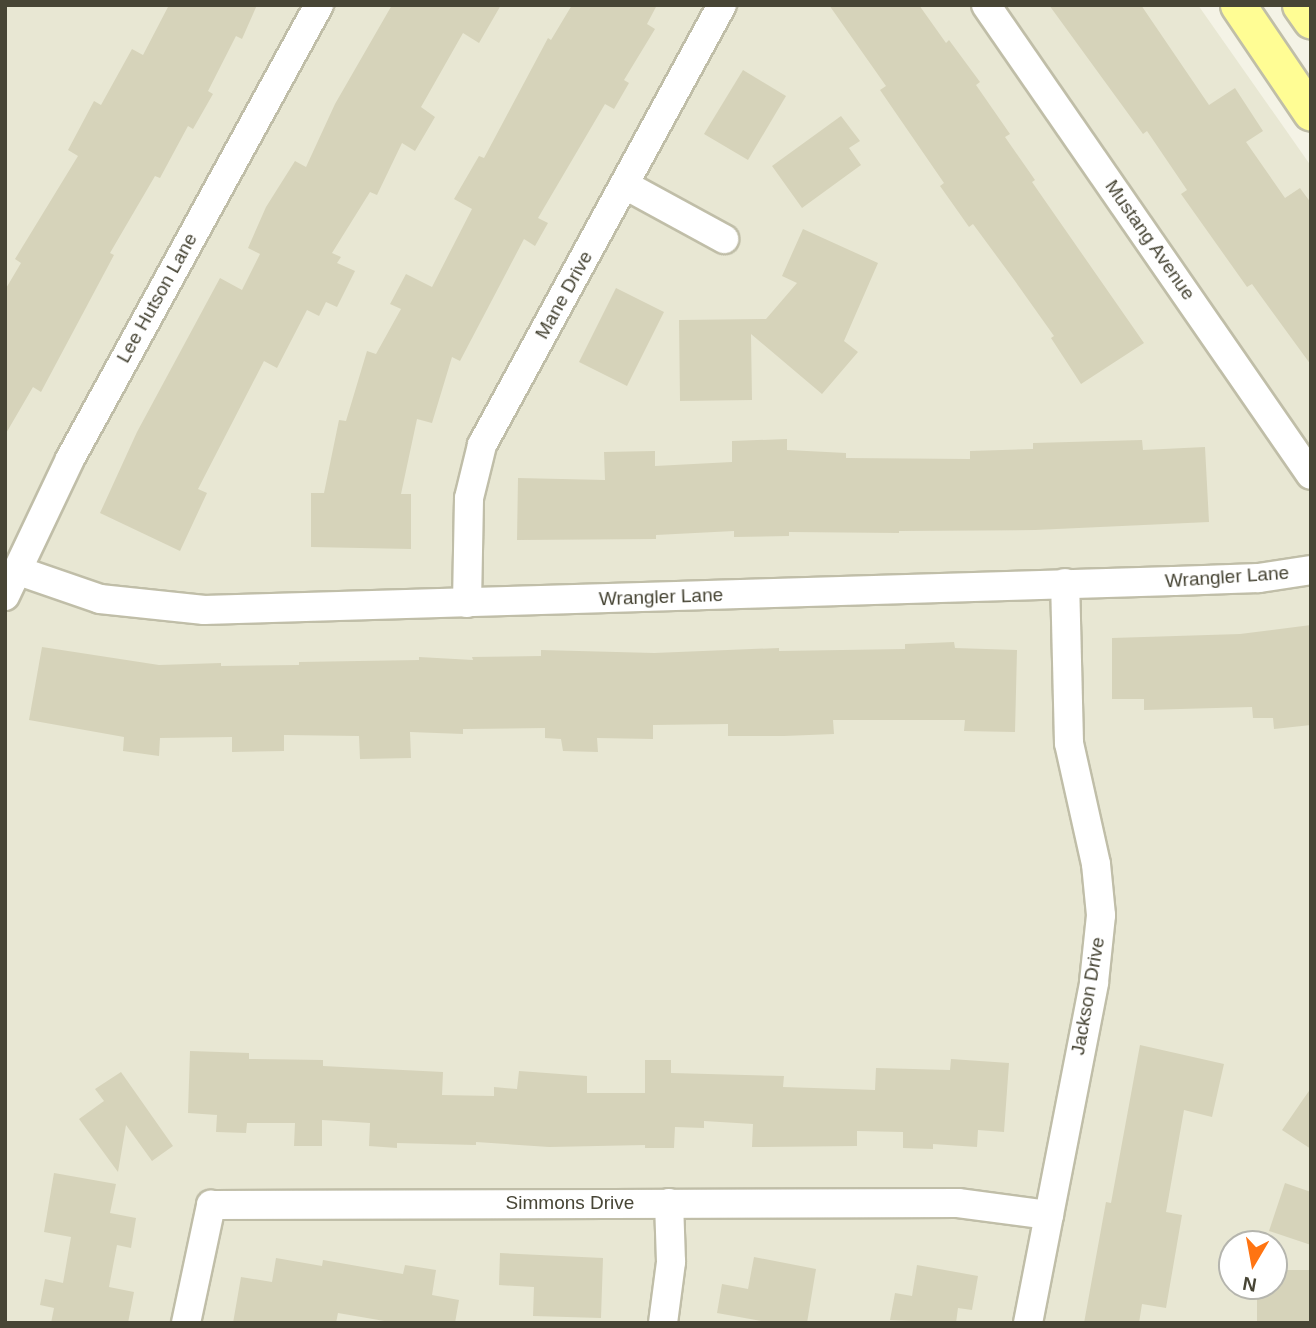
<!DOCTYPE html>
<html>
<head>
<meta charset="utf-8">
<style>
	body { margin:0 }
	#map { position:relative; width:1316px; height:1328px; overflow:hidden; background:#f4f3e6; font-family:Arial,sans-serif }
	div>[style] { position:absolute }
	.residential>* { inset:0; background:#e8e7d3 }
	.building>* { inset:0; background:#d6d3ba }
	.roads { filter:drop-shadow(2px 0 #c0bea8) drop-shadow(-2px 0 #c0bea8) drop-shadow(0 2px #c0bea8) drop-shadow(0 -2px #c0bea8) }
	.minor>* { height:28px; margin:-14px; padding:0 14px; transform-origin:14px; border-radius:14px; background:#fff }
	.major>* { height:35px; margin:-17.5px; padding:0 17.5px; transform-origin:17.5px; border-radius:17.5px; background:#fffd94 }
	span { translate:-50% -50%; white-space:nowrap; text-align:center; line-height:1.15; -webkit-text-stroke:5px #fff; paint-order:stroke }
	.street-label { font-size:19px; color:#474535 }
	.frame { position:absolute; inset:0; border:7px solid #474535; pointer-events:none }
	.north { position:absolute; left:1218px; top:1230px; width:70px; height:70px; box-sizing:border-box; background:#fff; border:2px solid #b5b5ae; border-radius:50%; rotate:190deg; font-size:19px; font-weight:700; line-height:28px; text-align:center; color:#474535 }
	.north::after { content:''; display:block; margin:auto; width:24px; height:32px; background:#ff7412; clip-path:polygon(50% 0,100% 100%,50% 72%,0 100%) }
</style>
</head>
<body>
<div id="map">
	<div class="residential">
		<div style="clip-path:polygon(evenodd,5px 5px,1198px 5px,1311px 166px,1311px 1323px,5px 1323px,5px 5px,1232px 1244px,1274px 1244px,1274px 1286px,1232px 1286px,1232px 1244px)"></div>
	</div>
	<div class="building">
		<div style="clip-path:polygon(169px 5px,257px 5px,242px 39px,236px 36px,208px 91px,213px 94px,193px 129px,188px 126px,160px 178px,155px 176px,110px 253px,114px 255px,41px 392px,33px 387px,5px 435px,5px 290px,21px 263px,15px 259px,78px 156px,68px 150px,94px 101px,101px 105px,132px 49px,143px 55px)"></div>
		<div style="clip-path:polygon(392px 5px,501px 5px,479px 43px,463px 33px,421px 107px,435px 117px,415px 151px,402px 143px,377px 195px,370px 192px,332px 253px,341px 257px,337px 263px,355px 271px,337px 307px,326px 302px,319px 316px,307px 310px,277px 368px,264px 361px,198px 489px,207px 493px,180px 551px,100px 513px,137px 432px,220px 278px,242px 290px,260px 254px,248px 248px,266px 207px,295px 161px,306px 167px,335px 104px)"></div>
		<div style="clip-path:polygon(572px 5px,657px 5px,647px 24px,655px 29px,624px 80px,629px 83px,614px 109px,605px 104px,538px 218px,548px 223px,535px 246px,524px 239px,460px 361px,452px 357px,432px 423px,417px 419px,401px 494px,411px 494px,411px 549px,311px 547px,311px 493px,324px 493px,339px 420px,346px 421px,367px 351px,376px 354px,401px 309px,390px 304px,406px 274px,432px 287px,472px 209px,454px 199px,479px 156px,484px 158px,548px 38px,551px 40px)"></div>
		<div style="clip-path:polygon(829px 5px,919px 5px,946px 43px,949px 40px,980px 82px,976px 85px,1010px 134px,1005px 137px,1035px 180px,1032px 182px,1144px 343px,1081px 384px,1051px 338px,1054px 336px,1015px 281px,973px 224px,969px 227px,940px 186px,944px 183px,880px 90px,886px 86px)"></div>
		<div style="clip-path:polygon(1049px 5px,1141px 5px,1209px 105px,1235px 88px,1263px 131px,1246px 142px,1285px 198px,1300px 188px,1311px 203px,1311px 365px,1252px 284px,1247px 287px,1181px 194px,1187px 190px,1147px 131px,1143px 134px)"></div>
		<div style="clip-path:polygon(743px 70px,786px 96px,748px 160px,704px 134px)"></div>
		<div style="clip-path:polygon(841px 116px,860px 141px,849px 148px,861px 165px,802px 208px,772px 166px)"></div>
		<div style="clip-path:polygon(803px 229px,878px 263px,844px 341px,858px 352px,822px 394px,751px 334px,752px 400px,680px 401px,679px 320px,766px 319px,797px 283px,782px 276px)"></div>
		<div style="clip-path:polygon(616px 288px,664px 312px,627px 386px,579px 362px)"></div>
		<div style="clip-path:polygon(787px 439px,787px 450px,846px 453px,846px 458px,970px 459px,970px 451px,1033px 449px,1033px 443px,1142px 440px,1143px 450px,1205px 447px,1209px 522px,1035px 530px,899px 531px,899px 533px,789px 532px,789px 536px,734px 537px,734px 531px,656px 535px,656px 539px,517px 540px,518px 478px,605px 480px,604px 452px,655px 451px,655px 466px,732px 462px,732px 441px)"></div>
		<div style="clip-path:polygon(1311px 625px,1311px 725px,1274px 729px,1273px 718px,1253px 718px,1252px 707px,1144px 710px,1144px 699px,1112px 699px,1112px 638px,1240px 634px)"></div>
		<div style="clip-path:polygon(954px 642px,955px 648px,1017px 650px,1015px 732px,964px 731px,965px 720px,833px 720px,834px 734px,784px 736px,728px 736px,728px 724px,653px 725px,653px 739px,597px 738px,598px 752px,563px 751px,561px 739px,545px 738px,545px 728px,463px 729px,463px 734px,410px 732px,411px 758px,360px 759px,359px 736px,284px 735px,284px 751px,232px 752px,232px 737px,160px 738px,159px 756px,123px 751px,124px 737px,29px 720px,42px 647px,159px 665px,221px 663px,221px 666px,299px 665px,299px 662px,419px 660px,419px 657px,473px 660px,472px 657px,541px 656px,541px 650px,654px 653px,779px 648px,779px 651px,905px 649px,905px 644px)"></div>
		<div style="clip-path:polygon(1140px 1045px,1224px 1064px,1212px 1117px,1184px 1110px,1166px 1212px,1182px 1215px,1166px 1308px,1142px 1304px,1139px 1323px,1084px 1323px,1106px 1202px,1111px 1203px)"></div>
		<div style="clip-path:polygon(190px 1051px,249px 1053px,249px 1059px,323px 1060px,323px 1066px,443px 1072px,442px 1095px,494px 1096px,494px 1087px,517px 1089px,519px 1071px,587px 1076px,587px 1093px,645px 1093px,645px 1060px,671px 1060px,671px 1073px,784px 1076px,783px 1087px,875px 1090px,876px 1068px,950px 1070px,951px 1059px,1009px 1063px,1004px 1132px,978px 1130px,977px 1147px,933px 1144px,933px 1149px,903px 1148px,903px 1132px,857px 1131px,857px 1146px,752px 1147px,753px 1124px,704px 1121px,704px 1128px,675px 1127px,674px 1148px,645px 1148px,645px 1145px,549px 1147px,476px 1142px,476px 1145px,397px 1143px,397px 1148px,369px 1146px,370px 1123px,322px 1120px,322px 1146px,294px 1146px,295px 1123px,247px 1123px,246px 1133px,216px 1132px,217px 1115px,188px 1113px)"></div>
		<div style="clip-path:polygon(121px 1072px,173px 1146px,152px 1161px,126px 1125px,118px 1172px,79px 1119px,104px 1101px,95px 1089px)"></div>
		<div style="clip-path:polygon(1311px 1088px,1311px 1149px,1282px 1130px)"></div>
		<div style="clip-path:polygon(54px 1173px,116px 1184px,110px 1213px,136px 1218px,131px 1248px,117px 1245px,109px 1287px,134px 1292px,128px 1323px,51px 1323px,54px 1308px,40px 1305px,45px 1279px,63px 1283px,71px 1237px,44px 1232px)"></div>
		<div style="clip-path:polygon(1285px 1183px,1311px 1192px,1311px 1245px,1269px 1231px)"></div>
		<div style="clip-path:polygon(500px 1253px,603px 1258px,601px 1318px,533px 1316px,534px 1287px,499px 1285px)"></div>
		<div style="clip-path:polygon(754px 1257px,816px 1269px,807px 1323px,773px 1323px,717px 1313px,722px 1284px,748px 1289px)"></div>
		<div style="clip-path:polygon(276px 1258px,322px 1266px,323px 1260px,403px 1274px,405px 1265px,436px 1270px,432px 1295px,459px 1300px,455px 1323px,396px 1323px,338px 1313px,336px 1323px,233px 1323px,241px 1277px,272px 1282px)"></div>
		<div style="clip-path:polygon(917px 1265px,978px 1276px,972px 1310px,958px 1308px,956px 1323px,890px 1320px,895px 1293px,912px 1296px)"></div>
		<div style="clip-path:polygon(1274px 1270px,1311px 1270px,1311px 1323px,1257px 1323px,1257px 1286px,1274px 1286px)"></div>
	</div>
	<div class="roads">
		<div class="minor">
			<div style="left:986px;top:5px;width:571px;rotate:55.34deg"></div>
			<div style="left:625px;top:185px;width:113px;rotate:28.6deg"></div>
			<div style="left:16px;top:570px;width:89px;rotate:19deg"></div>
			<div style="left:100px;top:599px;width:105px;rotate:6deg"></div>
			<div style="left:204px;top:610px;width:970px;rotate:-1.71deg"></div>
			<div style="left:1174px;top:581px;width:85px;rotate:-2deg"></div>
			<div style="left:1259px;top:578px;width:53px;rotate:-8.7deg"></div>
			<div style="left:5px;top:596px;width:152px;rotate:-64.6deg"></div>
			<div style="left:70px;top:459px;width:518px;rotate:-61.26deg"></div>
			<div style="left:467px;top:603px;width:105px;rotate:-88.9deg"></div>
			<div style="left:469px;top:498px;width:55px;rotate:-76.2deg"></div>
			<div style="left:482px;top:445px;width:501px;rotate:-61.39deg"></div>
			<div style="left:186px;top:1323px;width:121px;rotate:-78deg"></div>
			<div style="left:211px;top:1205px;width:747px;rotate:-0.15deg"></div>
			<div style="left:958px;top:1203px;width:92px;rotate:7.5deg"></div>
			<div style="left:663px;top:1323px;width:62px;rotate:-82.5deg"></div>
			<div style="left:671px;top:1262px;width:59px;rotate:-91.9deg"></div>
			<div style="left:1028px;top:1323px;width:347px;rotate:-79deg"></div>
			<div style="left:1094px;top:982px;width:67px;rotate:-84deg"></div>
			<div style="left:1101px;top:915px;width:51px;rotate:-95.6deg"></div>
			<div style="left:1096px;top:864px;width:124px;rotate:-102.6deg"></div>
			<div style="left:1069px;top:743px;width:160px;rotate:-91.4deg"></div>
		</div>
		<div class="major">
			<div style="left:1238px;top:5px;width:130px;rotate:55.9deg"></div>
			<div style="left:1300px;top:5px;width:19px;rotate:55deg"></div>
		</div>
	</div>
	<div class="street-label">
		<span style="left:1150px;top:240px;rotate:55deg">Mustang Avenue</span>
		<span style="left:564px;top:295px;rotate:-61deg">Mane Drive</span>
		<span style="left:157px;top:298px;rotate:-61deg">Lee Hutson Lane</span>
		<span style="left:1227px;top:577px;rotate:-4deg">Wrangler Lane</span>
		<span style="left:661px;top:597px;rotate:-2deg">Wrangler Lane</span>
		<span style="left:1088px;top:996px;rotate:-80deg">Jackson Drive</span>
		<span style="left:570px;top:1203px">Simmons Drive</span>
	</div>
	<div class="frame"></div>
	<div class="north">N</div>
</div>
</body>
</html>
